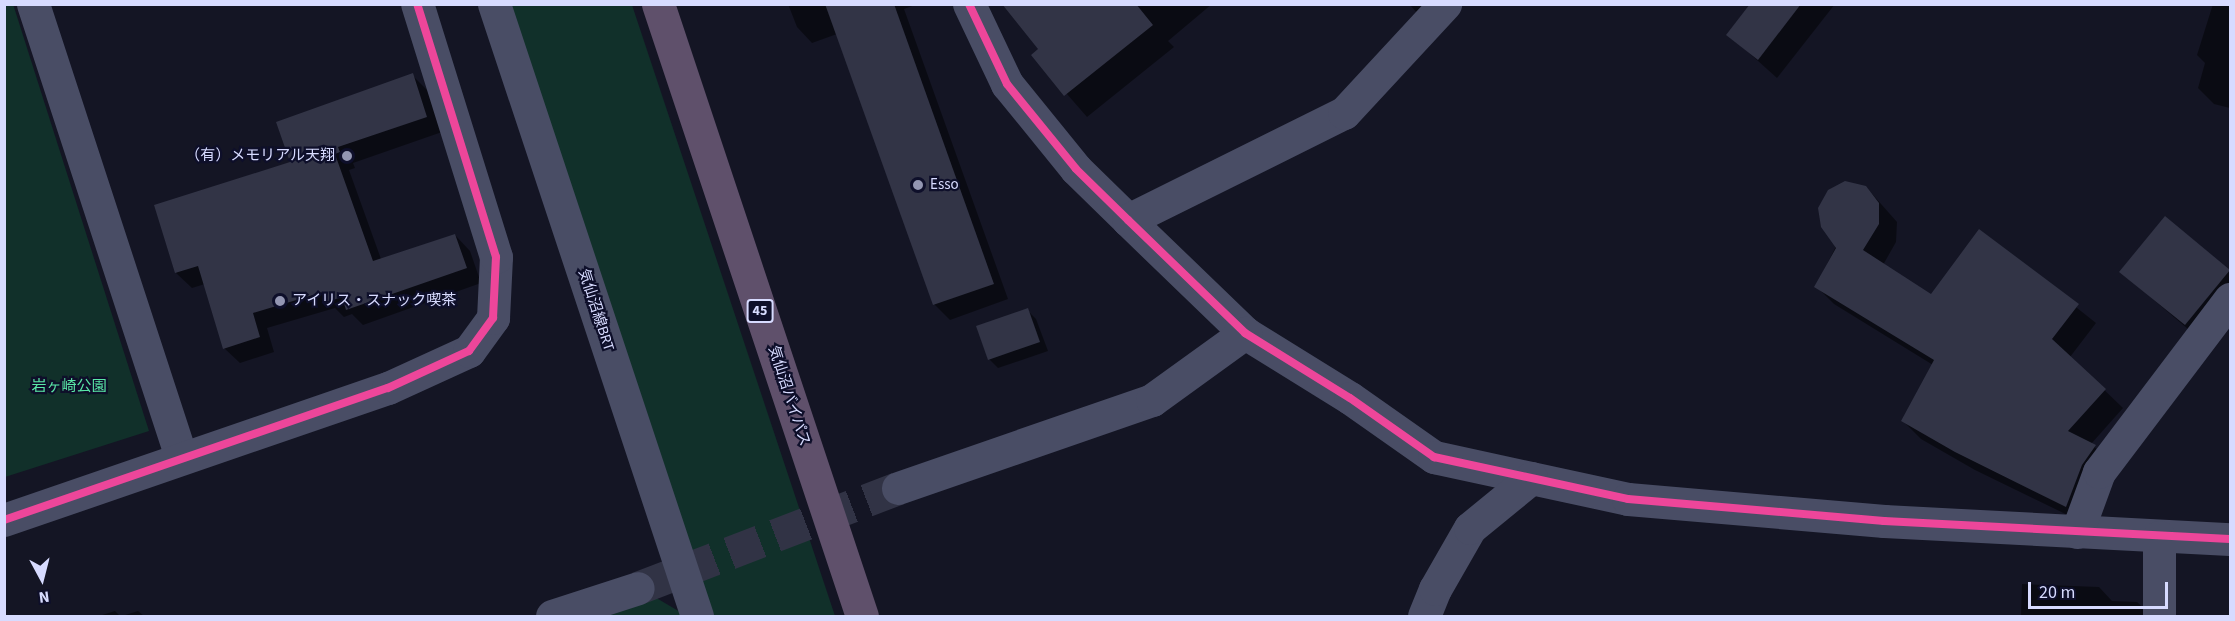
<!DOCTYPE html>
<html>
<head>
<meta charset="utf-8">
<style>
	body { margin:0 }
	#map { position:relative; width:2235px; height:621px; overflow:hidden; background:#141524; font-family:"Source Sans 3","Noto Sans JP",sans-serif }
	div>[style] { position:absolute }
	.green>* { inset:0; background:#11302a }
	.shadow>* { inset:0; background:#0007 }
	.building>* { inset:0; background:#323446 }
	.minor-tunnel>* { height:33px; margin-top:-16.5px; transform-origin:0; background:repeating-linear-gradient(90deg,#313345 0 33px,transparent 0 49px) }
	.minor>* { height:33px; margin:-16.5px; padding:0 16.5px; transform-origin:16.5px; border-radius:16.5px; background:#494d65 }
	.highway>* { height:33px; margin:-16.5px; padding:0 16.5px; transform-origin:16.5px; border-radius:16.5px; background:#5f506b }
	.cycleway>* { height:8px; margin:-4px; padding:0 4px; transform-origin:4px; border-radius:4px; background:#ed469a }
	.dots>* { width:16px; height:16px; translate:-50% -50%; box-sizing:border-box; border:3px solid #0e0f2a; border-radius:50% }
	span { translate:-50% -50%; white-space:nowrap; text-align:center; line-height:1.15; -webkit-text-stroke:4.5px #0e0f2a; paint-order:stroke }
	.shield-label span { padding:2px 4px; background:#0e0f2a; border:2px solid; border-radius:4px; -webkit-text-stroke-width:0 }
	.shield-label { font-size:14px; color:#d7dbff; font-weight:700 }
	.poi-label { font-size:15px; color:#d7dbff }
	.right { translate:-100% -50%; text-align:right }
	.left { translate:0 -50%; text-align:left }
	.street-label { font-size:15px; color:#d7dbff }
	.park-label { font-size:15px; color:#5ae8a7 }
	.frame { position:absolute; inset:0; border:6px solid #d7dbff; pointer-events:none }
	.north { position:absolute; left:12px; top:549px; width:60px; height:60px; -webkit-text-stroke:4px #0e0f2a; paint-order:stroke; rotate:173deg; font-size:16px; font-weight:700; line-height:24px; text-align:center; color:#d7dbff }
	.north::after { content:''; display:block; margin:auto; width:21px; height:27px; background:#d7dbff; clip-path:polygon(50% 0,100% 100%,50% 72%,0 100%) }
	.scale { position:absolute; left:2028px; top:582px; width:140px; height:27px; box-sizing:border-box; border:3px solid #d7dbff; border-top:0; padding-left:8px; font-size:18px; line-height:21px; white-space:nowrap; color:#d7dbff; -webkit-text-stroke:4px #0e0f2a; paint-order:stroke }
</style>
</head>
<body>
<div id="map">
	<div class="green">
		<div style="clip-path:polygon(13px 4px,149px 431px,5px 477px,4px 5px)"></div>
		<div style="clip-path:polygon(505px 5px,632px 5px,835px 616px,709px 616px)"></div>
		<div style="clip-path:polygon(653px 596px,687px 616px,602px 616px,617px 603px)"></div>
	</div>
	<div class="shadow">
		<div style="clip-path:polygon(788px 4px,918px 4px,904px 9px,1008px 299px,950px 320px,934px 304px,837px 34px,812px 43px,797px 27px)"></div>
		<div style="clip-path:polygon(1004px 4px,1212px 4px,1168px 41px,1174px 47px,1087px 117px,1033px 55px,1040px 49px)"></div>
		<div style="clip-path:polygon(1409px 4px,1431px 4px,1419px 15px)"></div>
		<div style="clip-path:polygon(1752px 4px,1835px 4px,1777px 78px,1728px 34px)"></div>
		<div style="clip-path:polygon(2213px 4px,2230px 4px,2230px 108px,2214px 104px,2198px 88px,2205px 63px,2197px 55px)"></div>
		<div style="clip-path:polygon(412px 75px,428px 91px,442px 132px,353px 163px,355px 168px,349px 170px,381px 259px,455px 235px,470px 251px,481px 283px,363px 325px,352px 314px,344px 317px,335px 308px,267px 328px,274px 352px,240px 363px,224px 348px,205px 284px,192px 288px,176px 273px,292px 163px)"></div>
		<div style="clip-path:polygon(1866px 187px,1897px 222px,1896px 242px,1883px 265px,1931px 296px,1980px 231px,2096px 323px,2070px 357px,2123px 408px,2091px 444px,2113px 464px,2084px 523px,1975px 470px,1921px 439px,1903px 421px,1933px 365px,1834px 304px,1816px 286px)"></div>
		<div style="clip-path:polygon(2165px 218px,2230px 272px,2230px 306px,2202px 341px,2121px 272px)"></div>
		<div style="clip-path:polygon(1027px 310px,1036px 319px,1048px 351px,998px 368px,989px 359px)"></div>
		<div style="clip-path:polygon(2022px 584px,2099px 587px,2112px 601px,2137px 602px,2152px 616px,2021px 616px)"></div>
		<div style="clip-path:polygon(115px 611px,120px 616px,99px 616px)"></div>
		<div style="clip-path:polygon(138px 611px,144px 616px,122px 616px)"></div>
	</div>
	<div class="building">
		<div style="clip-path:polygon(825px 4px,894px 4px,994px 284px,933px 305px)"></div>
		<div style="clip-path:polygon(1002px 4px,1136px 4px,1153px 25px,1064px 96px,1031px 55px,1038px 49px)"></div>
		<div style="clip-path:polygon(1750px 4px,1801px 4px,1758px 60px,1726px 35px)"></div>
		<div style="clip-path:polygon(413px 73px,427px 117px,338px 147px,340px 152px,335px 154px,373px 261px,455px 234px,467px 268px,346px 310px,342px 297px,327px 302px,323px 292px,253px 313px,260px 337px,223px 349px,198px 266px,175px 273px,154px 205px,290px 162px,276px 122px)"></div>
		<div style="clip-path:polygon(1845px 181px,1866px 186px,1879px 203px,1879px 224px,1863px 250px,1931px 294px,1979px 229px,2079px 304px,2052px 339px,2106px 389px,2068px 431px,2096px 445px,2082px 465px,2066px 507px,1955px 452px,1901px 421px,1934px 360px,1814px 287px,1836px 248px,1821px 227px,1818px 208px,1828px 190px)"></div>
		<div style="clip-path:polygon(2165px 216px,2230px 270px,2185px 325px,2119px 272px)"></div>
		<div style="clip-path:polygon(1028px 308px,1040px 342px,988px 360px,976px 326px)"></div>
	</div>
	<div class="minor-tunnel">
		<div style="left:638px;top:588px;width:279px;rotate:-21deg"></div>
	</div>
	<div class="minor">
		<div style="left:33px;top:4px;width:477px;rotate:71.9deg"></div>
		<div style="left:494px;top:4px;width:645px;rotate:71.65deg"></div>
		<div style="left:969px;top:4px;width:89px;rotate:64.6deg"></div>
		<div style="left:1007px;top:84px;width:109px;rotate:50.9deg"></div>
		<div style="left:1076px;top:169px;width:73px;rotate:44.4deg"></div>
		<div style="left:1128px;top:220px;width:163px;rotate:44deg"></div>
		<div style="left:1245px;top:333px;width:123px;rotate:31.8deg"></div>
		<div style="left:1350px;top:398px;width:103px;rotate:35.1deg"></div>
		<div style="left:1434px;top:457px;width:198px;rotate:12.2deg"></div>
		<div style="left:1628px;top:499px;width:257px;rotate:4.9deg"></div>
		<div style="left:1884px;top:521px;width:346px;rotate:3deg"></div>
		<div style="left:1128px;top:220px;width:241px;rotate:-26.4deg"></div>
		<div style="left:1344px;top:113px;width:149px;rotate:-47.2deg"></div>
		<div style="left:898px;top:488px;width:269px;rotate:-19.1deg"></div>
		<div style="left:1152px;top:400px;width:115px;rotate:-35.8deg"></div>
		<div style="left:4px;top:520px;width:406px;rotate:-19deg"></div>
		<div style="left:388px;top:388px;width:89px;rotate:-24.6deg"></div>
		<div style="left:469px;top:351px;width:41px;rotate:-54deg"></div>
		<div style="left:493px;top:318px;width:61px;rotate:-87.2deg"></div>
		<div style="left:496px;top:257px;width:265px;rotate:-107.3deg"></div>
		<div style="left:2077px;top:532px;width:64px;rotate:-69.9deg"></div>
		<div style="left:2099px;top:472px;width:217px;rotate:-52.9deg"></div>
		<div style="left:2159px;top:537px;width:79px;rotate:90deg"></div>
		<div style="left:552px;top:616px;width:90px;rotate:-18deg"></div>
		<div style="left:1424px;top:616px;width:29px;rotate:-68deg"></div>
		<div style="left:1435px;top:589px;width:70px;rotate:-60.2deg"></div>
		<div style="left:1470px;top:528px;width:79px;rotate:-39.3deg"></div>
	</div>
	<div class="highway">
		<div style="left:658px;top:4px;width:645px;rotate:71.57deg"></div>
	</div>
	<div class="cycleway">
		<div style="left:969px;top:4px;width:89px;rotate:64.6deg"></div>
		<div style="left:1007px;top:84px;width:109px;rotate:50.9deg"></div>
		<div style="left:1076px;top:169px;width:73px;rotate:44.4deg"></div>
		<div style="left:1128px;top:220px;width:163px;rotate:44deg"></div>
		<div style="left:1245px;top:333px;width:123px;rotate:31.8deg"></div>
		<div style="left:1350px;top:398px;width:103px;rotate:35.1deg"></div>
		<div style="left:1434px;top:457px;width:198px;rotate:12.2deg"></div>
		<div style="left:1628px;top:499px;width:257px;rotate:4.9deg"></div>
		<div style="left:1884px;top:521px;width:346px;rotate:3deg"></div>
		<div style="left:4px;top:520px;width:406px;rotate:-19deg"></div>
		<div style="left:388px;top:388px;width:89px;rotate:-24.6deg"></div>
		<div style="left:469px;top:351px;width:41px;rotate:-54deg"></div>
		<div style="left:493px;top:318px;width:61px;rotate:-87.2deg"></div>
		<div style="left:496px;top:257px;width:265px;rotate:-107.3deg"></div>
	</div>
	<div class="dots">
		<div style="left:347px;top:156px;background:#9396b2"></div>
		<div style="left:918px;top:185px;background:#9396b2"></div>
		<div style="left:280px;top:301px;background:#9396b2"></div>
	</div>
	<div class="shield-label">
		<span style="left:760px;top:311px">45</span>
	</div>
	<div class="poi-label">
		<span class="right" style="left:335px;top:156px">（有）メモリアル天翔</span>
		<span class="left" style="left:930px;top:185px">Esso</span>
		<span class="left" style="left:292px;top:301px">アイリス・スナック喫茶</span>
	</div>
	<div class="street-label">
		<span style="left:596px;top:310px;rotate:72deg">気仙沼線BRT</span>
		<span style="left:789px;top:396px;rotate:72deg">気仙沼バイパス</span>
	</div>
	<div class="park-label">
		<span style="left:69px;top:387px">岩ヶ崎公園</span>
	</div>
	<div class="frame"></div>
	<div class="north">N</div>
	<div class="scale">20 m</div>
</div>
</body>
</html>
